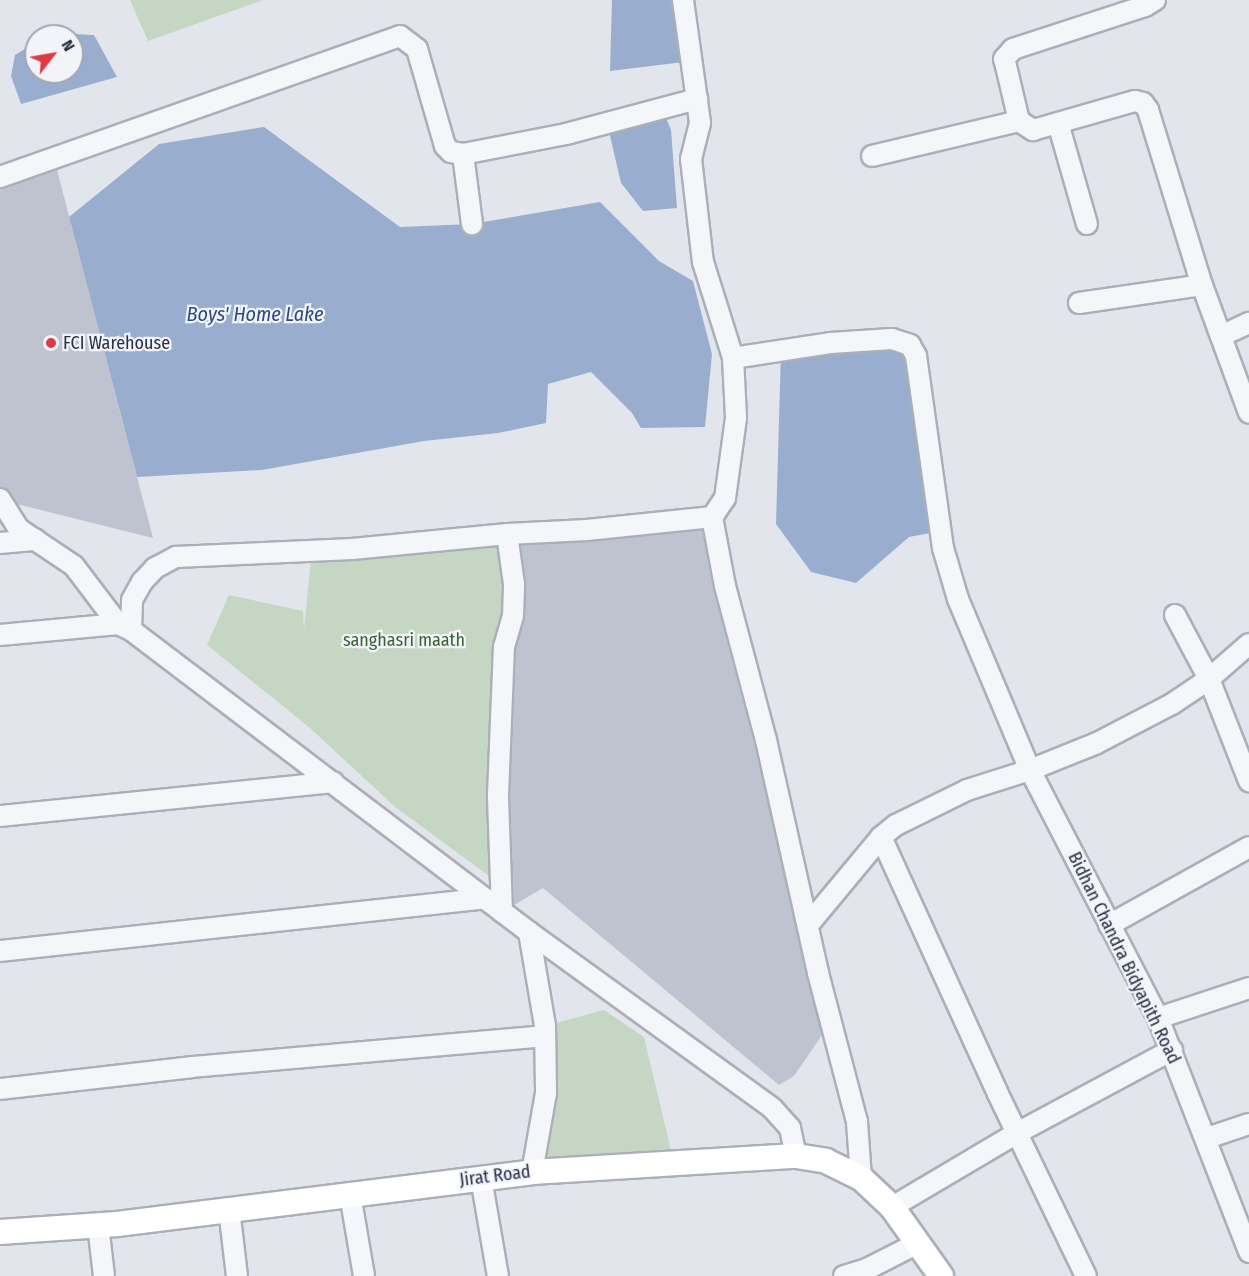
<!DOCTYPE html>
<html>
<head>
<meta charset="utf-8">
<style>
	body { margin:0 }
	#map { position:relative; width:1249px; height:1276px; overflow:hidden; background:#e2e5ec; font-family:"Fira Sans Condensed",sans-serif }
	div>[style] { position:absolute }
	.green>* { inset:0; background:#c5d7c2 }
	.water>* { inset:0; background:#99aecf }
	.building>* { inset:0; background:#bec3cf }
	.roads { filter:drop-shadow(2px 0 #aaafba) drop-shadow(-2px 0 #aaafba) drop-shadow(0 2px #aaafba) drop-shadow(0 -2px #aaafba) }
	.minor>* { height:20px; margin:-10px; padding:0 10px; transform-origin:10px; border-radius:10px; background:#f5f6f9 }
	.major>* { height:24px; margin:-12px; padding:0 12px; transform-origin:12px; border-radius:12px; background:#fff }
	.dots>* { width:16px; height:16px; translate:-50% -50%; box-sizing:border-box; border:3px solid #f2f4f9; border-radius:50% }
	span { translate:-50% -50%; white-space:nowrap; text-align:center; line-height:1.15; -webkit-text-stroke:4.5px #f2f4f9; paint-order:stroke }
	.poi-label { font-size:18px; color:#283046 }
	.left { translate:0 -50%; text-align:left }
	.park-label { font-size:18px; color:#386333 }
	.street-label { font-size:18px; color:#283046 }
	.water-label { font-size:20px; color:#2d4a7f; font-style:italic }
	.north { position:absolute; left:24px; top:24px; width:60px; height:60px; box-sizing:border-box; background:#f2f4f9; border:2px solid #a1a6b1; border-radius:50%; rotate:59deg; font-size:16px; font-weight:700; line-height:24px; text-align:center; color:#283046 }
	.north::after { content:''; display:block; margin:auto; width:21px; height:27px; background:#dd3a44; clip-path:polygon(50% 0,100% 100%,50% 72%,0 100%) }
</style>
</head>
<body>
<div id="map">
	<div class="green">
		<div style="clip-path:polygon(130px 0,263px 0,148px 41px)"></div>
		<div style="clip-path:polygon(507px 534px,493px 879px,394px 806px,310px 728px,207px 645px,229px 595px,303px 611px,304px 629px,312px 550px)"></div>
		<div style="clip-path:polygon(604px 1010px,644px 1037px,674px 1163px,532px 1172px,545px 1026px)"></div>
	</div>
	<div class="water">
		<div style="clip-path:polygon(612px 0,677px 0,692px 61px,610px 71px)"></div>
		<div style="clip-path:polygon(51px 33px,94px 35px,117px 77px,21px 104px,11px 76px,15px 55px,36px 42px,36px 72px,72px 72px,72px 36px,45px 36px)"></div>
		<div style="clip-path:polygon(662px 108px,671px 130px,677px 208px,643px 211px,621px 183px,607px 123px)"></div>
		<div style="clip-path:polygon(264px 127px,400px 227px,472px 224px,600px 202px,659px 261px,693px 281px,712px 354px,705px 427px,641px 428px,632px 413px,591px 372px,548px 384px,546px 423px,498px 433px,424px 441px,262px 470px,137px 477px,69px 217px,159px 144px)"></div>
		<div style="clip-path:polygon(910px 345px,941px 531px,909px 537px,856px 583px,811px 572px,776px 524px,781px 351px)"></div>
	</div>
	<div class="building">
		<div style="clip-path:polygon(57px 170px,137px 477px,153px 538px,17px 504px,10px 492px,0 487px,0 189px)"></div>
		<div style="clip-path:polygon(702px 530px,713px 589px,754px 743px,822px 1035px,794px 1076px,779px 1085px,543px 888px,514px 905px,510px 795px,516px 649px,525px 617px,526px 584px,521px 545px,588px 542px)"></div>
	</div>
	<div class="roads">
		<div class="minor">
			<div style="left:683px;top:0;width:124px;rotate:82.1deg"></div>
			<div style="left:700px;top:123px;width:37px;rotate:104deg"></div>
			<div style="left:691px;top:159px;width:104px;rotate:83.4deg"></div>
			<div style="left:703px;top:262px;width:101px;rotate:72.6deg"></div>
			<div style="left:733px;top:358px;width:60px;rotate:87.1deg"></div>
			<div style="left:736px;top:418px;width:81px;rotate:97.8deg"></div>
			<div style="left:725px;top:498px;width:23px;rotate:124deg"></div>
			<div style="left:712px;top:517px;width:70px;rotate:79.3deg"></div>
			<div style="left:725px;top:586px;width:159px;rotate:75.1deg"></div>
			<div style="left:766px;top:740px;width:239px;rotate:77.4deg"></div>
			<div style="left:818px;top:973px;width:154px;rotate:75.3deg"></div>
			<div style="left:857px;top:1122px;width:56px;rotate:85.9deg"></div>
			<div style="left:1155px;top:0;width:12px;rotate:149deg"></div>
			<div style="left:1145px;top:6px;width:139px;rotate:162deg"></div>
			<div style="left:1013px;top:49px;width:13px;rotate:132deg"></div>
			<div style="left:1004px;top:59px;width:7px;rotate:74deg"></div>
			<div style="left:1006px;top:66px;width:57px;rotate:76.7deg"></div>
			<div style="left:1019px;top:121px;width:17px;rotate:33deg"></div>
			<div style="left:1033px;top:130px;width:106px;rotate:-15.9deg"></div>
			<div style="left:1135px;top:101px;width:8px;rotate:14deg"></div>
			<div style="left:1143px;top:103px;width:9px;rotate:54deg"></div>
			<div style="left:1148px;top:110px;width:183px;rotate:72.9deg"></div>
			<div style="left:1202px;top:285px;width:136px;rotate:69.8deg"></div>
			<div style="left:1058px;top:123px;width:105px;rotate:74deg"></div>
			<div style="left:463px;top:154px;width:71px;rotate:82.7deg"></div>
			<div style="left:872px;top:156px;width:151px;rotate:-13.4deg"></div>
			<div style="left:0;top:177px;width:424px;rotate:-19.4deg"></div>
			<div style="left:400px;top:36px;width:21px;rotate:37deg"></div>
			<div style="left:417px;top:49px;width:101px;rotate:73.9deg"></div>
			<div style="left:445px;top:146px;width:8px;rotate:45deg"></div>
			<div style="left:451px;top:152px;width:12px;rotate:9deg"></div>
			<div style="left:463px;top:154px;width:105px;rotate:-11deg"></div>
			<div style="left:566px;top:134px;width:136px;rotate:-15deg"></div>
			<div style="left:1079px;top:303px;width:124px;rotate:-8.3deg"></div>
			<div style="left:1221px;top:336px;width:31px;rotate:-25deg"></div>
			<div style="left:733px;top:358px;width:98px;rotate:-8.8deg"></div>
			<div style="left:830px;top:343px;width:62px;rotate:-3.7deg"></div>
			<div style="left:892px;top:339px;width:19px;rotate:18deg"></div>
			<div style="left:910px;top:345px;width:13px;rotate:61deg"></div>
			<div style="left:916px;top:356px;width:194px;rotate:82deg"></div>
			<div style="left:943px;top:548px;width:53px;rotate:73.6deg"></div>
			<div style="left:958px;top:599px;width:186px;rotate:67.2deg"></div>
			<div style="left:1030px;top:770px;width:279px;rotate:62.7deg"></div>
			<div style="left:1158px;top:1018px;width:251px;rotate:68.7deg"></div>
			<div style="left:0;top:499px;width:36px;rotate:58deg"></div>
			<div style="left:19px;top:529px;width:66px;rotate:33.9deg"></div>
			<div style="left:74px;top:566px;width:73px;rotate:52.8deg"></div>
			<div style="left:0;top:543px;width:36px;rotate:-5deg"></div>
			<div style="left:1175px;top:615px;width:72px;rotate:62deg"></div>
			<div style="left:1209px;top:679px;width:110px;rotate:68.6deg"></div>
			<div style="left:131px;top:630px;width:30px;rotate:-88deg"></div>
			<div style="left:132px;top:600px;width:21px;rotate:-61deg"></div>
			<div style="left:142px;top:582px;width:19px;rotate:-47deg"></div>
			<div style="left:155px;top:568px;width:24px;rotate:-28deg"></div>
			<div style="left:176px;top:557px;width:176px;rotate:-2.6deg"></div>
			<div style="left:352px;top:549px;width:156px;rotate:-5.5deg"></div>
			<div style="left:0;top:635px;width:119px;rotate:-5.3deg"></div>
			<div style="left:118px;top:624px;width:14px;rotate:25deg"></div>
			<div style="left:131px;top:630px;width:500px;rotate:37.2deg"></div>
			<div style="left:529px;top:932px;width:300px;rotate:35.9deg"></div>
			<div style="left:772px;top:1108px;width:27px;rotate:48deg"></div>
			<div style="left:790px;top:1128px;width:29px;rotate:78deg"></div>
			<div style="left:0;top:816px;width:335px;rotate:-5.8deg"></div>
			<div style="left:881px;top:837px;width:282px;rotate:65.5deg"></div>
			<div style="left:998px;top:1094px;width:202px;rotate:64.2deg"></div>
			<div style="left:502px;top:912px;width:117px;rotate:-92deg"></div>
			<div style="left:498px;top:795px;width:148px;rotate:-87.7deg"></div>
			<div style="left:504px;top:647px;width:32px;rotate:-74deg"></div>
			<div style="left:513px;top:616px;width:32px;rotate:-88deg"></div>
			<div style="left:514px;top:584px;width:50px;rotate:-98deg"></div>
			<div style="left:507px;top:534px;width:80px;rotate:-2.9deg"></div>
			<div style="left:587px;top:530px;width:126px;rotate:-5.9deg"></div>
			<div style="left:808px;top:925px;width:114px;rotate:-50.3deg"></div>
			<div style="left:881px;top:837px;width:19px;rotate:-39deg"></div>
			<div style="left:896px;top:825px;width:79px;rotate:-26.2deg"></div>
			<div style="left:967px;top:790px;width:66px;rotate:-17.6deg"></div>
			<div style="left:1030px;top:770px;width:72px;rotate:-21.9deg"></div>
			<div style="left:1097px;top:743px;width:85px;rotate:-27.5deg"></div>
			<div style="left:1172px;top:704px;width:45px;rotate:-34deg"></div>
			<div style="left:1209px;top:679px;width:53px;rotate:-41.2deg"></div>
			<div style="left:1109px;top:925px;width:160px;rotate:-29.1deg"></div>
			<div style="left:529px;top:932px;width:95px;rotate:80.3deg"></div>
			<div style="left:545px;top:1026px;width:67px;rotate:89.1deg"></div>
			<div style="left:546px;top:1093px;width:80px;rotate:100deg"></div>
			<div style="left:0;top:951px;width:487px;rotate:-6.2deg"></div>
			<div style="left:1158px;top:1018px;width:96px;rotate:-18.2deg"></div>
			<div style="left:0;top:1089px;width:193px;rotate:-6.5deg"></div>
			<div style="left:192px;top:1067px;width:354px;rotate:-5deg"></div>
			<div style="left:1207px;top:1138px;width:44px;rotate:-18.4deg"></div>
			<div style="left:481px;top:1178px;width:99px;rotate:80.2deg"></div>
			<div style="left:350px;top:1194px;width:83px;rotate:80.3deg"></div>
			<div style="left:892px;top:1207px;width:145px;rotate:-30.6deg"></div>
			<div style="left:1017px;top:1133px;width:176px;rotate:-28.2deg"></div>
			<div style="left:229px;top:1209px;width:67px;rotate:83.2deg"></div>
			<div style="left:98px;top:1225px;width:51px;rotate:83.3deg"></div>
			<div style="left:844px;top:1276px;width:24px;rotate:-17deg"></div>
			<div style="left:867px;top:1269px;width:57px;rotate:-27deg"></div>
		</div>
		<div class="major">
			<div style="left:0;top:1232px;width:117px;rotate:-3.9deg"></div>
			<div style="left:117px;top:1224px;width:418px;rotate:-7.1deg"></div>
			<div style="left:532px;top:1172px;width:264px;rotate:-3.5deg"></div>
			<div style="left:796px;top:1156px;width:30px;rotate:9deg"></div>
			<div style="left:826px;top:1161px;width:39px;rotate:26deg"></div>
			<div style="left:861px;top:1178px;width:42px;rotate:43.1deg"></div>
			<div style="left:892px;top:1207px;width:85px;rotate:54.6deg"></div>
		</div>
	</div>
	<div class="dots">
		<div style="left:51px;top:343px;background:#dd3a44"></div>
	</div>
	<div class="poi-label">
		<span class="left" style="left:63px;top:343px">FCI Warehouse</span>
	</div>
	<div class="park-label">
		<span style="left:404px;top:640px">sanghasri maath</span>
	</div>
	<div class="street-label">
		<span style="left:1124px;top:958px;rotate:64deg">Bidhan Chandra Bidyapith Road</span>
		<span style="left:495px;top:1176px;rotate:-7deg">Jirat Road</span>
	</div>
	<div class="water-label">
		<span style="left:255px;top:314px">Boys' Home Lake</span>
	</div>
	<div class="north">N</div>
</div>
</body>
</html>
